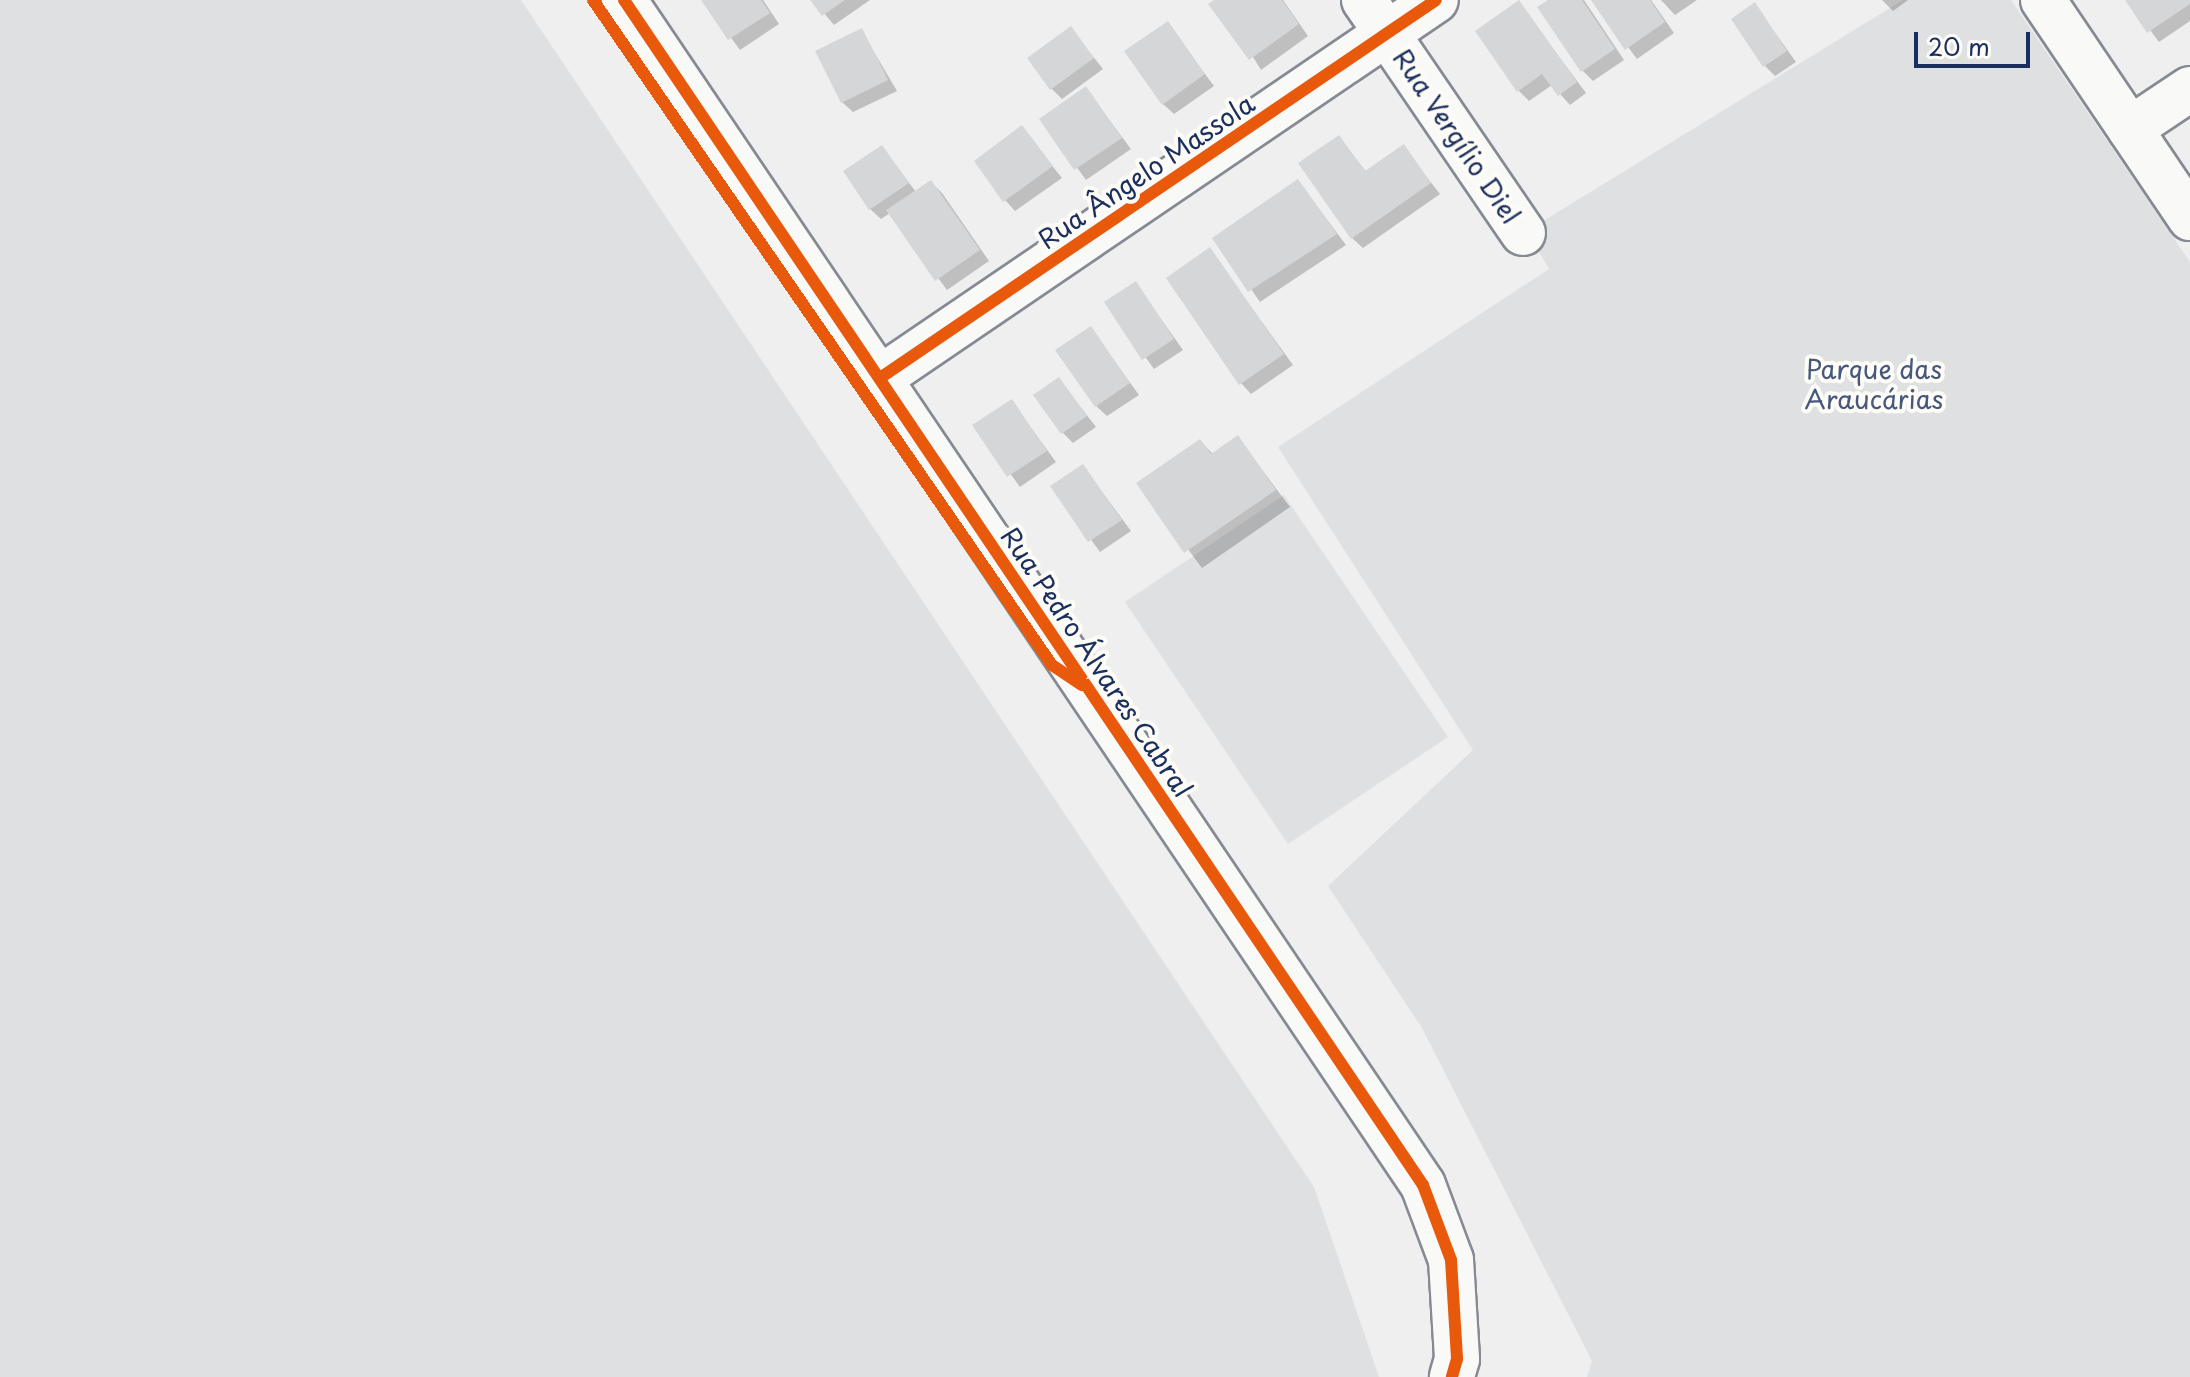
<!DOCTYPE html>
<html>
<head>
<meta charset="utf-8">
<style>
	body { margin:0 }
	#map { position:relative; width:2190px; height:1377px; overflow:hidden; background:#efefef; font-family:"Playpen Sans",sans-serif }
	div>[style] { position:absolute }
	.green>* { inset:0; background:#dee0e2 }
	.shadow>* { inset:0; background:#0003 }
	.building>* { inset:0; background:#d5d6d8 }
	.roads { filter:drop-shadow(2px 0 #868a93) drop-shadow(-2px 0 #868a93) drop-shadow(0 2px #868a93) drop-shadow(0 -2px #868a93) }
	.street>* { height:44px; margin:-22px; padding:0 22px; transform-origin:22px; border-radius:22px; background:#f9f9f8 }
	.secondary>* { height:44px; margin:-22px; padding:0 22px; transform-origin:22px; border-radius:22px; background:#f9f9f8 }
	.cycleway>* { height:12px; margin:-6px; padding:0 6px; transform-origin:6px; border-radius:6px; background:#e8590c }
	span { translate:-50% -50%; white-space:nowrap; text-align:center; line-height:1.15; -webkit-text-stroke:8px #fdfcf7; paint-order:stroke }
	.street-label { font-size:26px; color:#1b2f5e }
	.park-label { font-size:26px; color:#48587c }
	.scale { position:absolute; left:1914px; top:32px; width:116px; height:36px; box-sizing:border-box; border:4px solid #1b2f5e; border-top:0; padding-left:10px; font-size:24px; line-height:28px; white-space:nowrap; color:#1b2f5e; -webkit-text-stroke:6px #fdfcf7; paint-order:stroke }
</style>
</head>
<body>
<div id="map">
	<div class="green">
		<div style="clip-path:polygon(0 0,521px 0,1314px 1187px,1379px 1377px,0 1377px)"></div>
		<div style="clip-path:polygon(1903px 0,2011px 0,2190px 262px,2190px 1377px,1587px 1377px,1592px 1361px,1422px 1028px,1328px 886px,1473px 750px,1278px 447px,1549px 269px,1527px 231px)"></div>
		<div style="clip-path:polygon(1284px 495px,1448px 737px,1288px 844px,1125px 602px)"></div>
	</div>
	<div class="shadow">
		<div style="clip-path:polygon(703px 0,763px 0,779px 24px,740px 50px)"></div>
		<div style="clip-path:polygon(813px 0,870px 0,834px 25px)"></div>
		<div style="clip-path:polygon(1218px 0,1283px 0,1308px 36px,1261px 70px)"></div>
		<div style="clip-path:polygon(1551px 0,1584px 0,1624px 60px,1593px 81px,1583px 71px)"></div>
		<div style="clip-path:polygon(1593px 0,1651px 0,1674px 33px,1637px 59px)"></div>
		<div style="clip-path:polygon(1661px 0,1697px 0,1675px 15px)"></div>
		<div style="clip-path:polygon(1882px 0,1908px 0,1893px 11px)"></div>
		<div style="clip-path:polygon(2128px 0,2190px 0,2190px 21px,2159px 42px)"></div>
		<div style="clip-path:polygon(1519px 3px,1586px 93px,1570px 105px,1552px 85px,1529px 101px,1519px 91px)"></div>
		<div style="clip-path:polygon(1755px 5px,1796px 62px,1775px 76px,1764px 65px)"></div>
		<div style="clip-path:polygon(1167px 23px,1214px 86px,1174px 114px,1163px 104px)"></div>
		<div style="clip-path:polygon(1071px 29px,1103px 69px,1062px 99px,1051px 88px)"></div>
		<div style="clip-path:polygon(861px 30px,897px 91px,853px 112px,842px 102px)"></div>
		<div style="clip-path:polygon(1086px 89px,1131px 149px,1086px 180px,1042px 119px)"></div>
		<div style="clip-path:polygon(1022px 128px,1062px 178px,1015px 211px,1005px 200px)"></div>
		<div style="clip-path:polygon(1339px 137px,1367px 173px,1403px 147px,1440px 194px,1363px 248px,1352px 238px)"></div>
		<div style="clip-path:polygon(882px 147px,916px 192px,931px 182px,942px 193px,989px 261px,947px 290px,890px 213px,881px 219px,870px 209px)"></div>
		<div style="clip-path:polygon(1298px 181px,1346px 245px,1260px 302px,1215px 238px)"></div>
		<div style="clip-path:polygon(1210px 250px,1293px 365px,1251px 394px,1241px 383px)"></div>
		<div style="clip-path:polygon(1136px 284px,1183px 350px,1154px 369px,1107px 303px)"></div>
		<div style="clip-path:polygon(1091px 329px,1139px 395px,1107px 416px,1096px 406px)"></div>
		<div style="clip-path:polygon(1059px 379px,1096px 427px,1073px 443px,1063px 433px)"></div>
		<div style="clip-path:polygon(1012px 402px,1056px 462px,1020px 487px,975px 425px)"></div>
		<div style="clip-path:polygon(1238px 438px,1290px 507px,1202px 568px,1139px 484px,1200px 441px,1213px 454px)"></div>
		<div style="clip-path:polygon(1083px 466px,1131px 531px,1100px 552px,1053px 487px)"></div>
	</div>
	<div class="building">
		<div style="clip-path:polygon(701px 0,761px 0,770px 13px,728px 40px)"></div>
		<div style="clip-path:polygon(810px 0,845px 0,822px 16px)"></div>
		<div style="clip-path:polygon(1214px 0,1282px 0,1299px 24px,1249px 60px,1208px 4px)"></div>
		<div style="clip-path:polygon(1519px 0,1577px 82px,1558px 96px,1542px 74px,1517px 92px,1475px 31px)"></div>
		<div style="clip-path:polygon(1548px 0,1582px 0,1615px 49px,1581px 72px,1537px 7px)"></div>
		<div style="clip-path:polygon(1591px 0,1650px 0,1665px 22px,1625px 50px)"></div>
		<div style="clip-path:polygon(2125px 0,2190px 0,2190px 4px,2147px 33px)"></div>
		<div style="clip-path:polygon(1755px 2px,1787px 51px,1763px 67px,1731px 19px)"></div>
		<div style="clip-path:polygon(1168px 21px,1205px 74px,1162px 105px,1124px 51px)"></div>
		<div style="clip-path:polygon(1071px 26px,1094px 58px,1050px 90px,1027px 58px)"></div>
		<div style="clip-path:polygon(862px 28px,888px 80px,841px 103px,815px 51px)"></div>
		<div style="clip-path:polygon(1086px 86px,1122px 138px,1074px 170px,1039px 119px)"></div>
		<div style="clip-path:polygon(1022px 125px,1053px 166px,1003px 202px,974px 161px)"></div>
		<div style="clip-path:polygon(1339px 135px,1365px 171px,1404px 144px,1431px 183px,1351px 239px,1298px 163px)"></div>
		<div style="clip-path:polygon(882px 145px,909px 183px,869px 210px,843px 171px)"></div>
		<div style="clip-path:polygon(1298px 179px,1337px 234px,1248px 292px,1212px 238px)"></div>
		<div style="clip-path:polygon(931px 180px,980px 250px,935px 281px,886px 210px)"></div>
		<div style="clip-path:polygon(1210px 247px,1284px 354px,1239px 385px,1166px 278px)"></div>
		<div style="clip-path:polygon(1136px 281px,1174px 339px,1142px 360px,1104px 302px)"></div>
		<div style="clip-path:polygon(1091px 326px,1130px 383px,1095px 407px,1055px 350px)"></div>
		<div style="clip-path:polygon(1059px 377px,1087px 416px,1061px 434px,1033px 395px)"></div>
		<div style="clip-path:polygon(1012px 399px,1047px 451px,1007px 477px,972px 425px)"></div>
		<div style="clip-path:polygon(1238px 435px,1276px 490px,1184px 553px,1136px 483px,1200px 439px,1211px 454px)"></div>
		<div style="clip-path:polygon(1083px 464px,1122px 520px,1088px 542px,1050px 486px)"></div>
	</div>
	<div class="roads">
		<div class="street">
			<div style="left:1364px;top:0;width:282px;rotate:55.7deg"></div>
			<div style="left:2043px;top:0;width:263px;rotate:56deg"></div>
			<div style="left:2130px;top:129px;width:72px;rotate:-33.7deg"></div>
			<div style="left:880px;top:378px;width:672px;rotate:-34.21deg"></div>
		</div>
		<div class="secondary">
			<div style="left:624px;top:0;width:1429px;rotate:56.01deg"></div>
			<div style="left:1423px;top:1185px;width:80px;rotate:69.5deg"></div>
			<div style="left:1451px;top:1260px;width:99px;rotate:86.5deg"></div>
			<div style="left:1457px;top:1359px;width:19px;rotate:106deg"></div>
		</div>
	</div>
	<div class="cycleway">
		<div style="left:593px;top:0;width:808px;rotate:55.39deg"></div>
		<div style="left:1052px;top:665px;width:36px;rotate:34deg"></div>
		<div style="left:624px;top:0;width:1429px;rotate:56.01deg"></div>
		<div style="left:1423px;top:1185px;width:80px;rotate:69.5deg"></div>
		<div style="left:1451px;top:1260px;width:99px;rotate:86.5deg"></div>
		<div style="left:1457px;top:1359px;width:19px;rotate:106deg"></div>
		<div style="left:880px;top:378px;width:672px;rotate:-34.21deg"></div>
	</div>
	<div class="street-label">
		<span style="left:1457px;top:136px;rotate:56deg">Rua Vergílio Diel</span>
		<span style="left:1146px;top:171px;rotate:-34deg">Rua Ângelo Massola</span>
		<span style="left:1097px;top:662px;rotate:56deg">Rua Pedro Álvares Cabral</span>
	</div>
	<div class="park-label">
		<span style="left:1874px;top:384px">Parque das<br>Araucárias</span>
	</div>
	<div class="scale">20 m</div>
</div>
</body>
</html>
